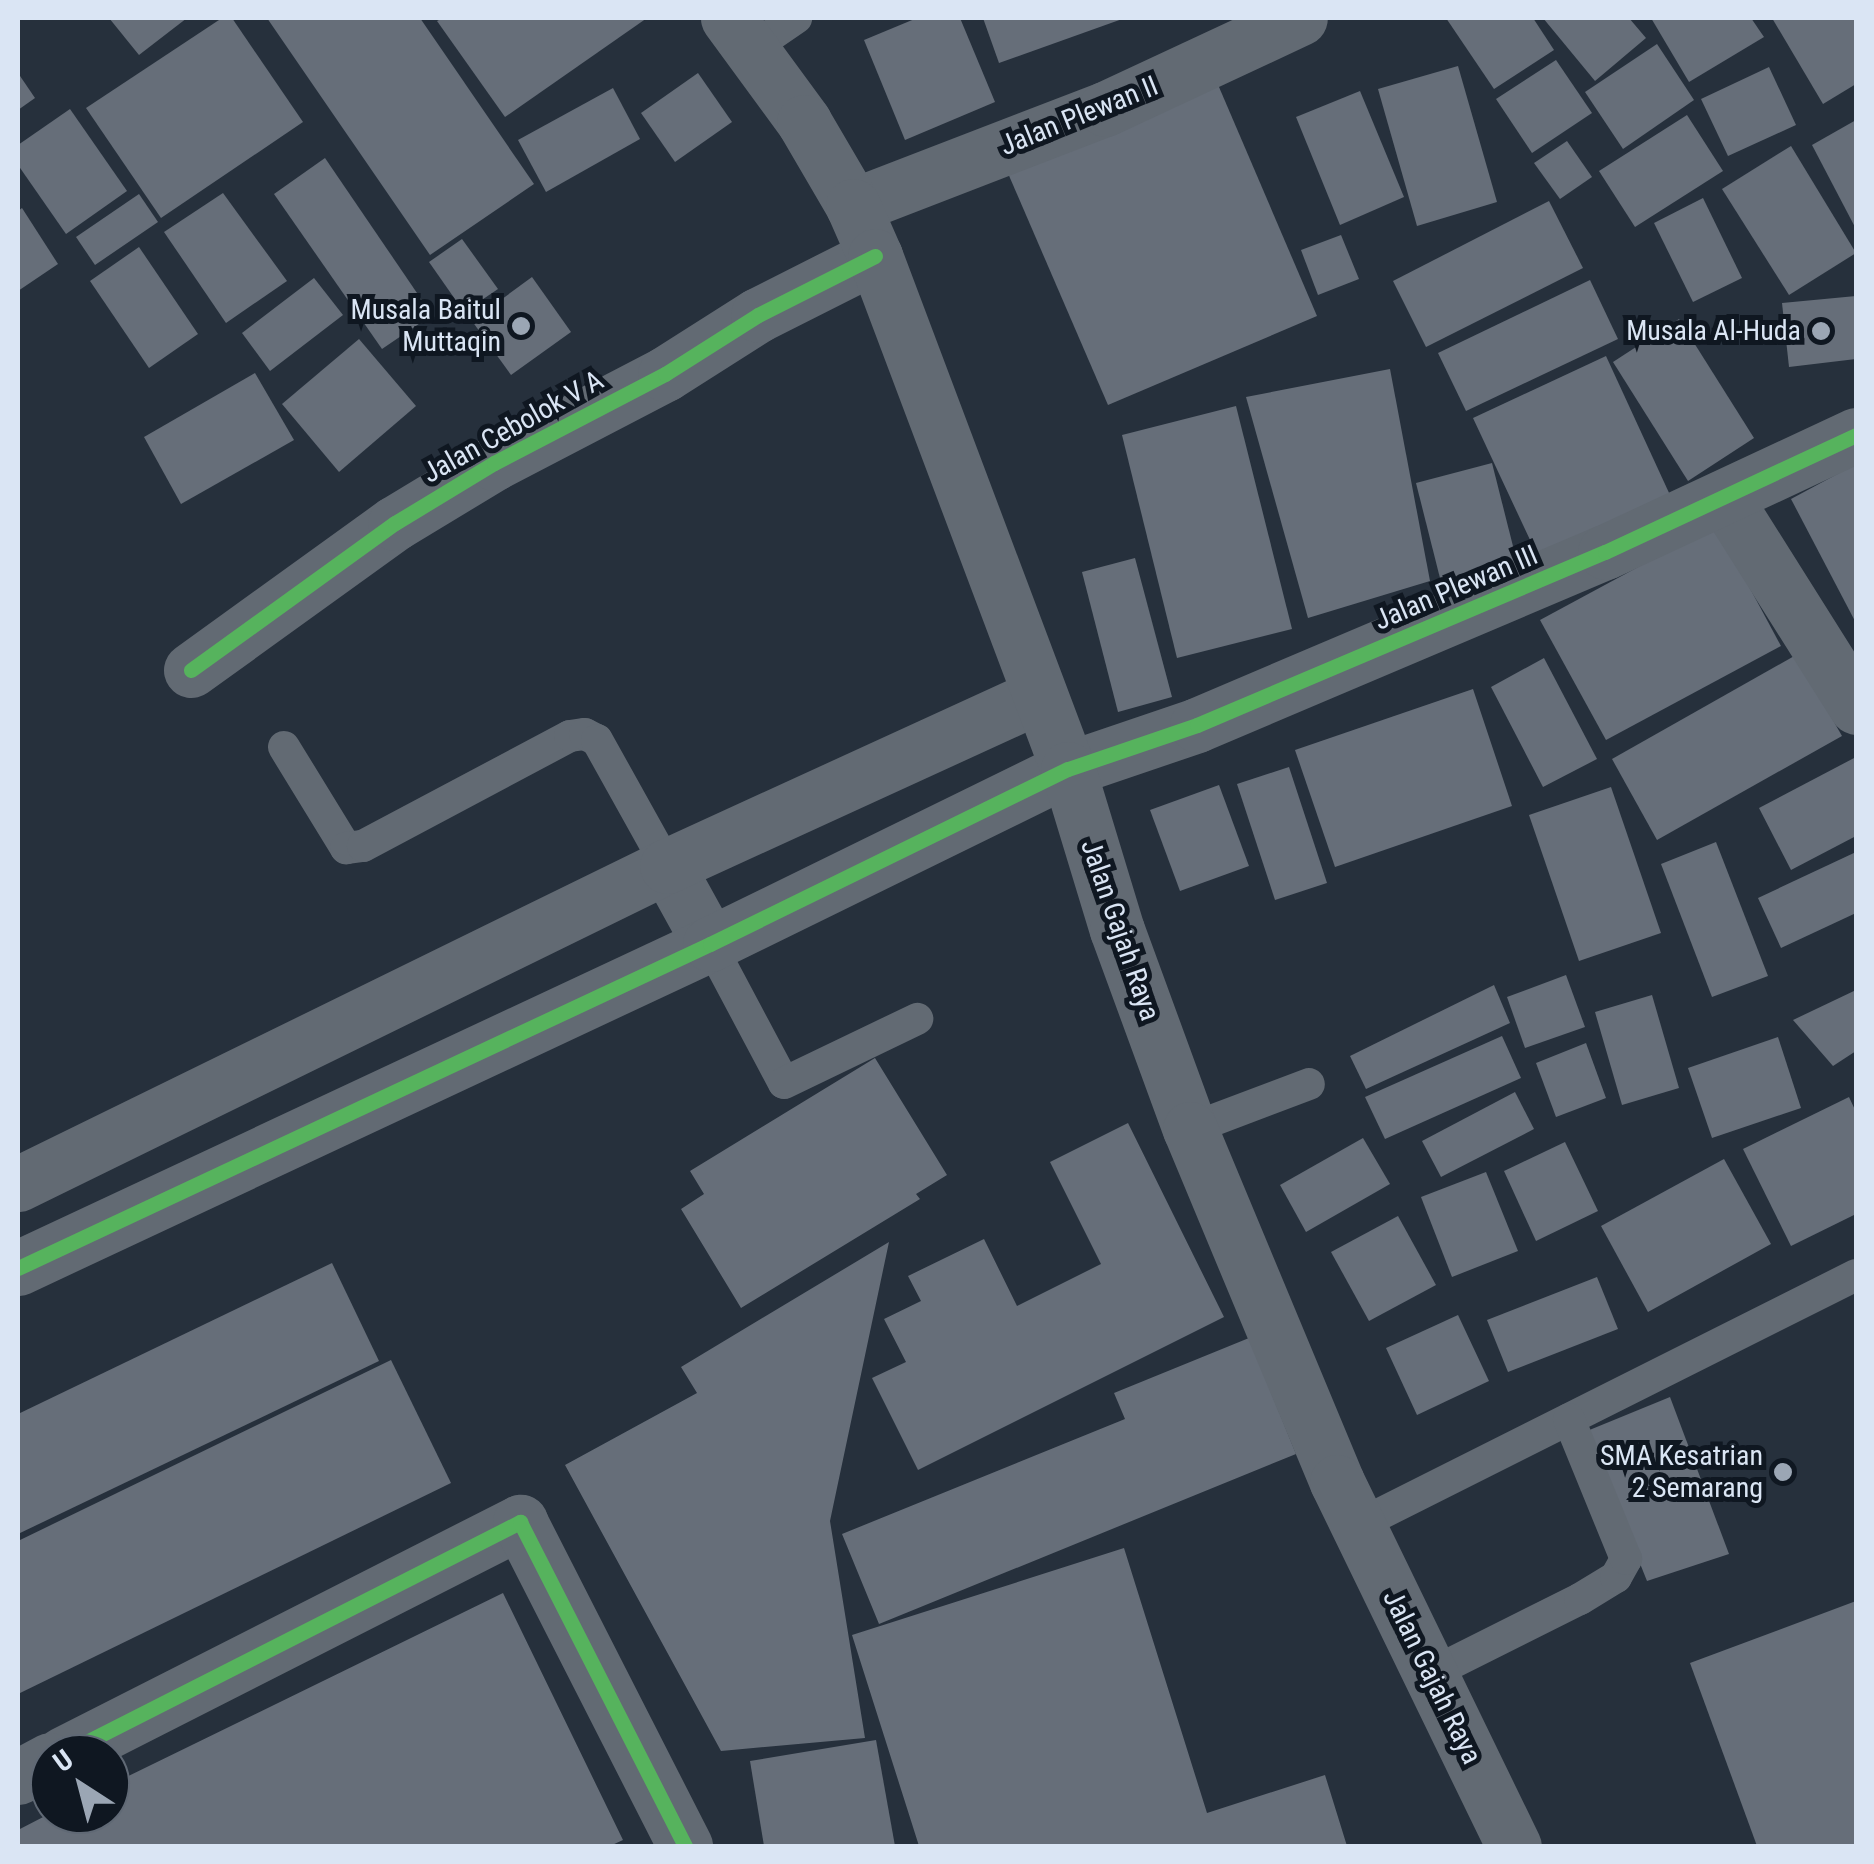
<!DOCTYPE html>
<html>
<head>
<meta charset="utf-8">
<style>
	body { margin:0 }
	#map { position:relative; width:1874px; height:1864px; overflow:hidden; background:#26303c; font-family:"Roboto Condensed",sans-serif }
	div>[style] { position:absolute }
	.building>* { inset:0; background:#666e79 }
	.lane>* { height:32px; margin:-16px; padding:0 16px; transform-origin:16px; border-radius:16px; background:#626a73 }
	.street>* { height:55px; margin:-27.5px; padding:0 27.5px; transform-origin:27.5px; border-radius:27.5px; background:#626a73 }
	.secondary>* { height:55px; margin:-27.5px; padding:0 27.5px; transform-origin:27.5px; border-radius:27.5px; background:#626a73 }
	.cycleway>* { height:15px; margin:-7.5px; padding:0 7.5px; transform-origin:7.5px; border-radius:7.5px; background:#56b35d }
	.dots>* { width:28px; height:28px; translate:-50% -50%; box-sizing:border-box; border:5px solid #0f1721; border-radius:50% }
	span { translate:-50% -50%; white-space:nowrap; text-align:center; line-height:1.15; -webkit-text-stroke:10px #0f1721; paint-order:stroke }
	.street-label { font-size:28px; color:#dae5f4 }
	.poi-label { font-size:28px; color:#dae5f4 }
	.right { translate:-100% -50%; text-align:right }
	.frame { position:absolute; inset:0; border:20px solid #dae5f4; pointer-events:none }
	.north { position:absolute; left:30px; top:1734px; width:100px; height:100px; box-sizing:border-box; background:#0f1721; border:2px solid #606975; border-radius:50%; rotate:324deg; font-size:28px; font-weight:700; line-height:40px; text-align:center; color:#dae5f4 }
	.north::after { content:''; display:block; margin:auto; width:35px; height:45px; background:#9ba6b4; clip-path:polygon(50% 0,100% 100%,50% 72%,0 100%) }
</style>
</head>
<body>
<div id="map">
	<div class="building">
		<div style="clip-path:polygon(109px 18px,187px 18px,139px 55px)"></div>
		<div style="clip-path:polygon(222px 18px,232px 18px,303px 122px,161px 218px,86px 108px)"></div>
		<div style="clip-path:polygon(267px 18px,420px 18px,534px 184px,430px 255px)"></div>
		<div style="clip-path:polygon(443px 18px,647px 18px,505px 117px,437px 21px)"></div>
		<div style="clip-path:polygon(917px 18px,960px 18px,995px 102px,905px 140px,864px 40px)"></div>
		<div style="clip-path:polygon(983px 18px,1125px 18px,999px 63px)"></div>
		<div style="clip-path:polygon(1446px 18px,1533px 18px,1554px 50px,1494px 89px)"></div>
		<div style="clip-path:polygon(1543px 18px,1629px 18px,1646px 38px,1595px 81px)"></div>
		<div style="clip-path:polygon(1651px 18px,1751px 18px,1764px 37px,1689px 82px)"></div>
		<div style="clip-path:polygon(1772px 18px,1856px 18px,1856px 84px,1823px 104px)"></div>
		<div style="clip-path:polygon(1657px 44px,1694px 100px,1623px 149px,1585px 92px)"></div>
		<div style="clip-path:polygon(1556px 60px,1592px 113px,1532px 153px,1496px 99px)"></div>
		<div style="clip-path:polygon(1458px 66px,1497px 202px,1417px 226px,1378px 89px)"></div>
		<div style="clip-path:polygon(1769px 67px,1796px 125px,1728px 156px,1701px 99px)"></div>
		<div style="clip-path:polygon(18px 73px,35px 98px,18px 110px)"></div>
		<div style="clip-path:polygon(698px 73px,732px 122px,675px 162px,641px 113px)"></div>
		<div style="clip-path:polygon(1213px 73px,1317px 316px,1108px 405px,1004px 164px)"></div>
		<div style="clip-path:polygon(613px 88px,640px 139px,546px 192px,518px 140px)"></div>
		<div style="clip-path:polygon(1360px 91px,1404px 197px,1340px 225px,1296px 117px)"></div>
		<div style="clip-path:polygon(70px 109px,127px 191px,66px 234px,18px 165px,18px 145px)"></div>
		<div style="clip-path:polygon(1687px 115px,1723px 171px,1635px 227px,1599px 171px)"></div>
		<div style="clip-path:polygon(1856px 120px,1856px 229px,1812px 145px)"></div>
		<div style="clip-path:polygon(1567px 141px,1592px 177px,1560px 199px,1534px 163px)"></div>
		<div style="clip-path:polygon(1791px 146px,1856px 253px,1789px 295px,1722px 189px)"></div>
		<div style="clip-path:polygon(325px 158px,432px 315px,382px 349px,274px 194px)"></div>
		<div style="clip-path:polygon(223px 193px,287px 281px,226px 323px,164px 232px)"></div>
		<div style="clip-path:polygon(139px 194px,158px 222px,95px 265px,76px 237px)"></div>
		<div style="clip-path:polygon(1703px 198px,1742px 278px,1693px 302px,1654px 223px)"></div>
		<div style="clip-path:polygon(1549px 201px,1583px 268px,1426px 347px,1393px 281px)"></div>
		<div style="clip-path:polygon(22px 208px,58px 264px,18px 291px,18px 211px)"></div>
		<div style="clip-path:polygon(1341px 235px,1359px 279px,1318px 295px,1301px 250px)"></div>
		<div style="clip-path:polygon(462px 239px,498px 289px,464px 312px,429px 262px)"></div>
		<div style="clip-path:polygon(139px 247px,198px 334px,149px 368px,90px 281px)"></div>
		<div style="clip-path:polygon(532px 277px,571px 332px,511px 375px,472px 321px)"></div>
		<div style="clip-path:polygon(314px 278px,343px 315px,270px 371px,242px 333px)"></div>
		<div style="clip-path:polygon(1590px 280px,1618px 339px,1466px 411px,1438px 353px)"></div>
		<div style="clip-path:polygon(1856px 296px,1856px 359px,1789px 367px,1782px 303px)"></div>
		<div style="clip-path:polygon(1679px 319px,1754px 438px,1688px 481px,1613px 362px)"></div>
		<div style="clip-path:polygon(359px 339px,416px 406px,339px 472px,282px 404px)"></div>
		<div style="clip-path:polygon(1606px 356px,1670px 495px,1538px 557px,1473px 418px)"></div>
		<div style="clip-path:polygon(1390px 369px,1430px 581px,1308px 618px,1246px 397px)"></div>
		<div style="clip-path:polygon(255px 373px,294px 440px,181px 504px,144px 437px)"></div>
		<div style="clip-path:polygon(1236px 406px,1292px 629px,1177px 658px,1122px 435px)"></div>
		<div style="clip-path:polygon(1492px 463px,1518px 566px,1442px 586px,1416px 483px)"></div>
		<div style="clip-path:polygon(1856px 464px,1856px 623px,1791px 499px)"></div>
		<div style="clip-path:polygon(1716px 525px,1781px 646px,1606px 740px,1540px 620px)"></div>
		<div style="clip-path:polygon(1135px 558px,1172px 697px,1118px 712px,1082px 572px)"></div>
		<div style="clip-path:polygon(1796px 655px,1842px 736px,1657px 840px,1612px 759px)"></div>
		<div style="clip-path:polygon(1544px 658px,1597px 759px,1543px 787px,1491px 687px)"></div>
		<div style="clip-path:polygon(1473px 689px,1512px 806px,1335px 867px,1295px 750px)"></div>
		<div style="clip-path:polygon(1856px 757px,1856px 836px,1791px 870px,1759px 808px)"></div>
		<div style="clip-path:polygon(1289px 767px,1327px 883px,1275px 900px,1237px 784px)"></div>
		<div style="clip-path:polygon(1219px 785px,1249px 866px,1180px 891px,1150px 810px)"></div>
		<div style="clip-path:polygon(1611px 787px,1661px 933px,1579px 961px,1529px 815px)"></div>
		<div style="clip-path:polygon(1716px 842px,1768px 976px,1712px 997px,1661px 864px)"></div>
		<div style="clip-path:polygon(1856px 852px,1856px 913px,1781px 948px,1758px 898px)"></div>
		<div style="clip-path:polygon(1566px 975px,1585px 1027px,1525px 1048px,1507px 997px)"></div>
		<div style="clip-path:polygon(1494px 985px,1510px 1023px,1366px 1089px,1350px 1056px)"></div>
		<div style="clip-path:polygon(1856px 990px,1856px 1051px,1833px 1066px,1793px 1020px)"></div>
		<div style="clip-path:polygon(1652px 995px,1679px 1088px,1622px 1105px,1595px 1012px)"></div>
		<div style="clip-path:polygon(1502px 1036px,1521px 1078px,1385px 1139px,1365px 1097px)"></div>
		<div style="clip-path:polygon(1778px 1037px,1801px 1108px,1712px 1138px,1688px 1068px)"></div>
		<div style="clip-path:polygon(1586px 1043px,1606px 1098px,1556px 1117px,1536px 1063px)"></div>
		<div style="clip-path:polygon(875px 1058px,947px 1175px,916px 1194px,920px 1199px,741px 1308px,681px 1209px,704px 1194px,690px 1171px)"></div>
		<div style="clip-path:polygon(1515px 1092px,1534px 1129px,1441px 1177px,1422px 1141px)"></div>
		<div style="clip-path:polygon(1849px 1097px,1856px 1112px,1856px 1214px,1791px 1246px,1743px 1149px)"></div>
		<div style="clip-path:polygon(1128px 1123px,1224px 1317px,918px 1470px,872px 1378px,906px 1362px,884px 1319px,921px 1301px,908px 1276px,984px 1239px,1017px 1306px,1101px 1264px,1050px 1162px)"></div>
		<div style="clip-path:polygon(1363px 1138px,1390px 1184px,1306px 1232px,1280px 1185px)"></div>
		<div style="clip-path:polygon(1565px 1142px,1598px 1211px,1536px 1241px,1504px 1171px)"></div>
		<div style="clip-path:polygon(1724px 1159px,1771px 1244px,1648px 1312px,1601px 1226px)"></div>
		<div style="clip-path:polygon(1486px 1172px,1518px 1251px,1452px 1277px,1421px 1197px)"></div>
		<div style="clip-path:polygon(1398px 1216px,1436px 1285px,1369px 1321px,1331px 1252px)"></div>
		<div style="clip-path:polygon(889px 1242px,830px 1521px,865px 1738px,721px 1751px,565px 1465px,697px 1393px,681px 1367px)"></div>
		<div style="clip-path:polygon(332px 1263px,379px 1361px,18px 1534px,18px 1414px)"></div>
		<div style="clip-path:polygon(1597px 1277px,1618px 1329px,1508px 1372px,1487px 1320px)"></div>
		<div style="clip-path:polygon(1458px 1315px,1489px 1381px,1417px 1415px,1386px 1348px)"></div>
		<div style="clip-path:polygon(1249px 1338px,1296px 1454px,879px 1624px,842px 1534px,1125px 1419px,1114px 1393px)"></div>
		<div style="clip-path:polygon(391px 1360px,451px 1483px,18px 1694px,18px 1541px)"></div>
		<div style="clip-path:polygon(1670px 1397px,1729px 1554px,1647px 1581px,1587px 1431px)"></div>
		<div style="clip-path:polygon(1124px 1548px,1207px 1813px,1325px 1775px,1347px 1846px,919px 1846px,852px 1635px)"></div>
		<div style="clip-path:polygon(503px 1593px,623px 1840px,610px 1846px,18px 1846px,18px 1830px,49px 1814px,110px 1814px,110px 1785px)"></div>
		<div style="clip-path:polygon(1856px 1601px,1856px 1846px,1757px 1846px,1690px 1663px)"></div>
		<div style="clip-path:polygon(876px 1740px,895px 1846px,764px 1846px,750px 1761px)"></div>
	</div>
	<div class="lane">
		<div style="left:751px;top:49px;width:55px;rotate:-34.6deg"></div>
		<div style="left:284px;top:747px;width:119px;rotate:58.5deg"></div>
		<div style="left:346px;top:848px;width:17px;rotate:-7deg"></div>
		<div style="left:363px;top:846px;width:234px;rotate:-28deg"></div>
		<div style="left:570px;top:736px;width:15px;rotate:-8deg"></div>
		<div style="left:585px;top:734px;width:13px;rotate:27deg"></div>
		<div style="left:597px;top:740px;width:144px;rotate:60.9deg"></div>
		<div style="left:710px;top:944px;width:157px;rotate:62deg"></div>
		<div style="left:784px;top:1083px;width:148px;rotate:-25.7deg"></div>
		<div style="left:1190px;top:1129px;width:127px;rotate:-20.7deg"></div>
		<div style="left:1358px;top:1525px;width:557px;rotate:-26.66deg"></div>
		<div style="left:1430px;top:1674px;width:168px;rotate:-26.6deg"></div>
		<div style="left:1580px;top:1599px;width:42px;rotate:-31.4deg"></div>
		<div style="left:1616px;top:1577px;width:21px;rotate:-61deg"></div>
		<div style="left:1626px;top:1559px;width:151px;rotate:-112.2deg"></div>
	</div>
	<div class="street">
		<div style="left:853px;top:206px;width:270px;rotate:-21.1deg"></div>
		<div style="left:1105px;top:109px;width:215px;rotate:-25deg"></div>
		<div style="left:1724px;top:497px;width:248px;rotate:57.8deg"></div>
		<div style="left:191px;top:670px;width:251px;rotate:-35.8deg"></div>
		<div style="left:395px;top:523px;width:116px;rotate:-31.2deg"></div>
		<div style="left:494px;top:463px;width:193px;rotate:-27.5deg"></div>
		<div style="left:665px;top:374px;width:110px;rotate:-32.4deg"></div>
		<div style="left:758px;top:315px;width:131px;rotate:-26.8deg"></div>
		<div style="left:667px;top:866px;width:89px;rotate:61.1deg"></div>
		<div style="left:18px;top:1184px;width:723px;rotate:-26.1deg"></div>
		<div style="left:667px;top:866px;width:410px;rotate:-24.6deg"></div>
		<div style="left:18px;top:1268px;width:764px;rotate:-25.09deg"></div>
		<div style="left:710px;top:944px;width:398px;rotate:-26.1deg"></div>
		<div style="left:1068px;top:769px;width:136px;rotate:-18.8deg"></div>
		<div style="left:1197px;top:725px;width:443px;rotate:-23deg"></div>
		<div style="left:1605px;top:552px;width:277px;rotate:-25deg"></div>
		<div style="left:63px;top:1754px;width:513px;rotate:-26.92deg"></div>
		<div style="left:520px;top:1522px;width:364px;rotate:63deg"></div>
		<div style="left:18px;top:1777px;width:36px;rotate:-28deg"></div>
	</div>
	<div class="secondary">
		<div style="left:728px;top:18px;width:129px;rotate:53.8deg"></div>
		<div style="left:804px;top:122px;width:97px;rotate:59.7deg"></div>
		<div style="left:853px;top:206px;width:55px;rotate:66.3deg"></div>
		<div style="left:875px;top:256px;width:548px;rotate:69.38deg"></div>
		<div style="left:1068px;top:769px;width:168px;rotate:73.1deg"></div>
		<div style="left:1117px;top:930px;width:212px;rotate:69.9deg"></div>
		<div style="left:1190px;top:1129px;width:382px;rotate:67.4deg"></div>
		<div style="left:1337px;top:1482px;width:405px;rotate:64.1deg"></div>
	</div>
	<div class="cycleway">
		<div style="left:191px;top:670px;width:251px;rotate:-35.8deg"></div>
		<div style="left:395px;top:523px;width:116px;rotate:-31.2deg"></div>
		<div style="left:494px;top:463px;width:193px;rotate:-27.5deg"></div>
		<div style="left:665px;top:374px;width:110px;rotate:-32.4deg"></div>
		<div style="left:758px;top:315px;width:131px;rotate:-26.8deg"></div>
		<div style="left:18px;top:1268px;width:764px;rotate:-25.09deg"></div>
		<div style="left:710px;top:944px;width:398px;rotate:-26.1deg"></div>
		<div style="left:1068px;top:769px;width:136px;rotate:-18.8deg"></div>
		<div style="left:1197px;top:725px;width:443px;rotate:-23deg"></div>
		<div style="left:1605px;top:552px;width:277px;rotate:-25deg"></div>
		<div style="left:63px;top:1754px;width:513px;rotate:-26.92deg"></div>
		<div style="left:520px;top:1522px;width:364px;rotate:63deg"></div>
	</div>
	<div class="dots">
		<div style="left:521px;top:326px;background:#9ba6b4"></div>
		<div style="left:1821px;top:331px;background:#9ba6b4"></div>
		<div style="left:1783px;top:1472px;background:#9ba6b4"></div>
	</div>
	<div class="street-label">
		<span style="left:1079px;top:116px;rotate:-22deg">Jalan Plewan II</span>
		<span style="left:513px;top:427px;rotate:-29deg">Jalan Cebolok V A</span>
		<span style="left:1456px;top:588px;rotate:-23deg">Jalan Plewan III</span>
		<span style="left:1120px;top:930px;rotate:71deg">Jalan Gajah Raya</span>
		<span style="left:1432px;top:1677px;rotate:64deg">Jalan Gajah Raya</span>
	</div>
	<div class="poi-label">
		<span class="right" style="left:501px;top:326px">Musala Baitul<br>Muttaqin</span>
		<span class="right" style="left:1801px;top:331px">Musala Al-Huda</span>
		<span class="right" style="left:1763px;top:1472px">SMA Kesatrian<br>2 Semarang</span>
	</div>
	<div class="frame"></div>
	<div class="north">U</div>
</div>
</body>
</html>
